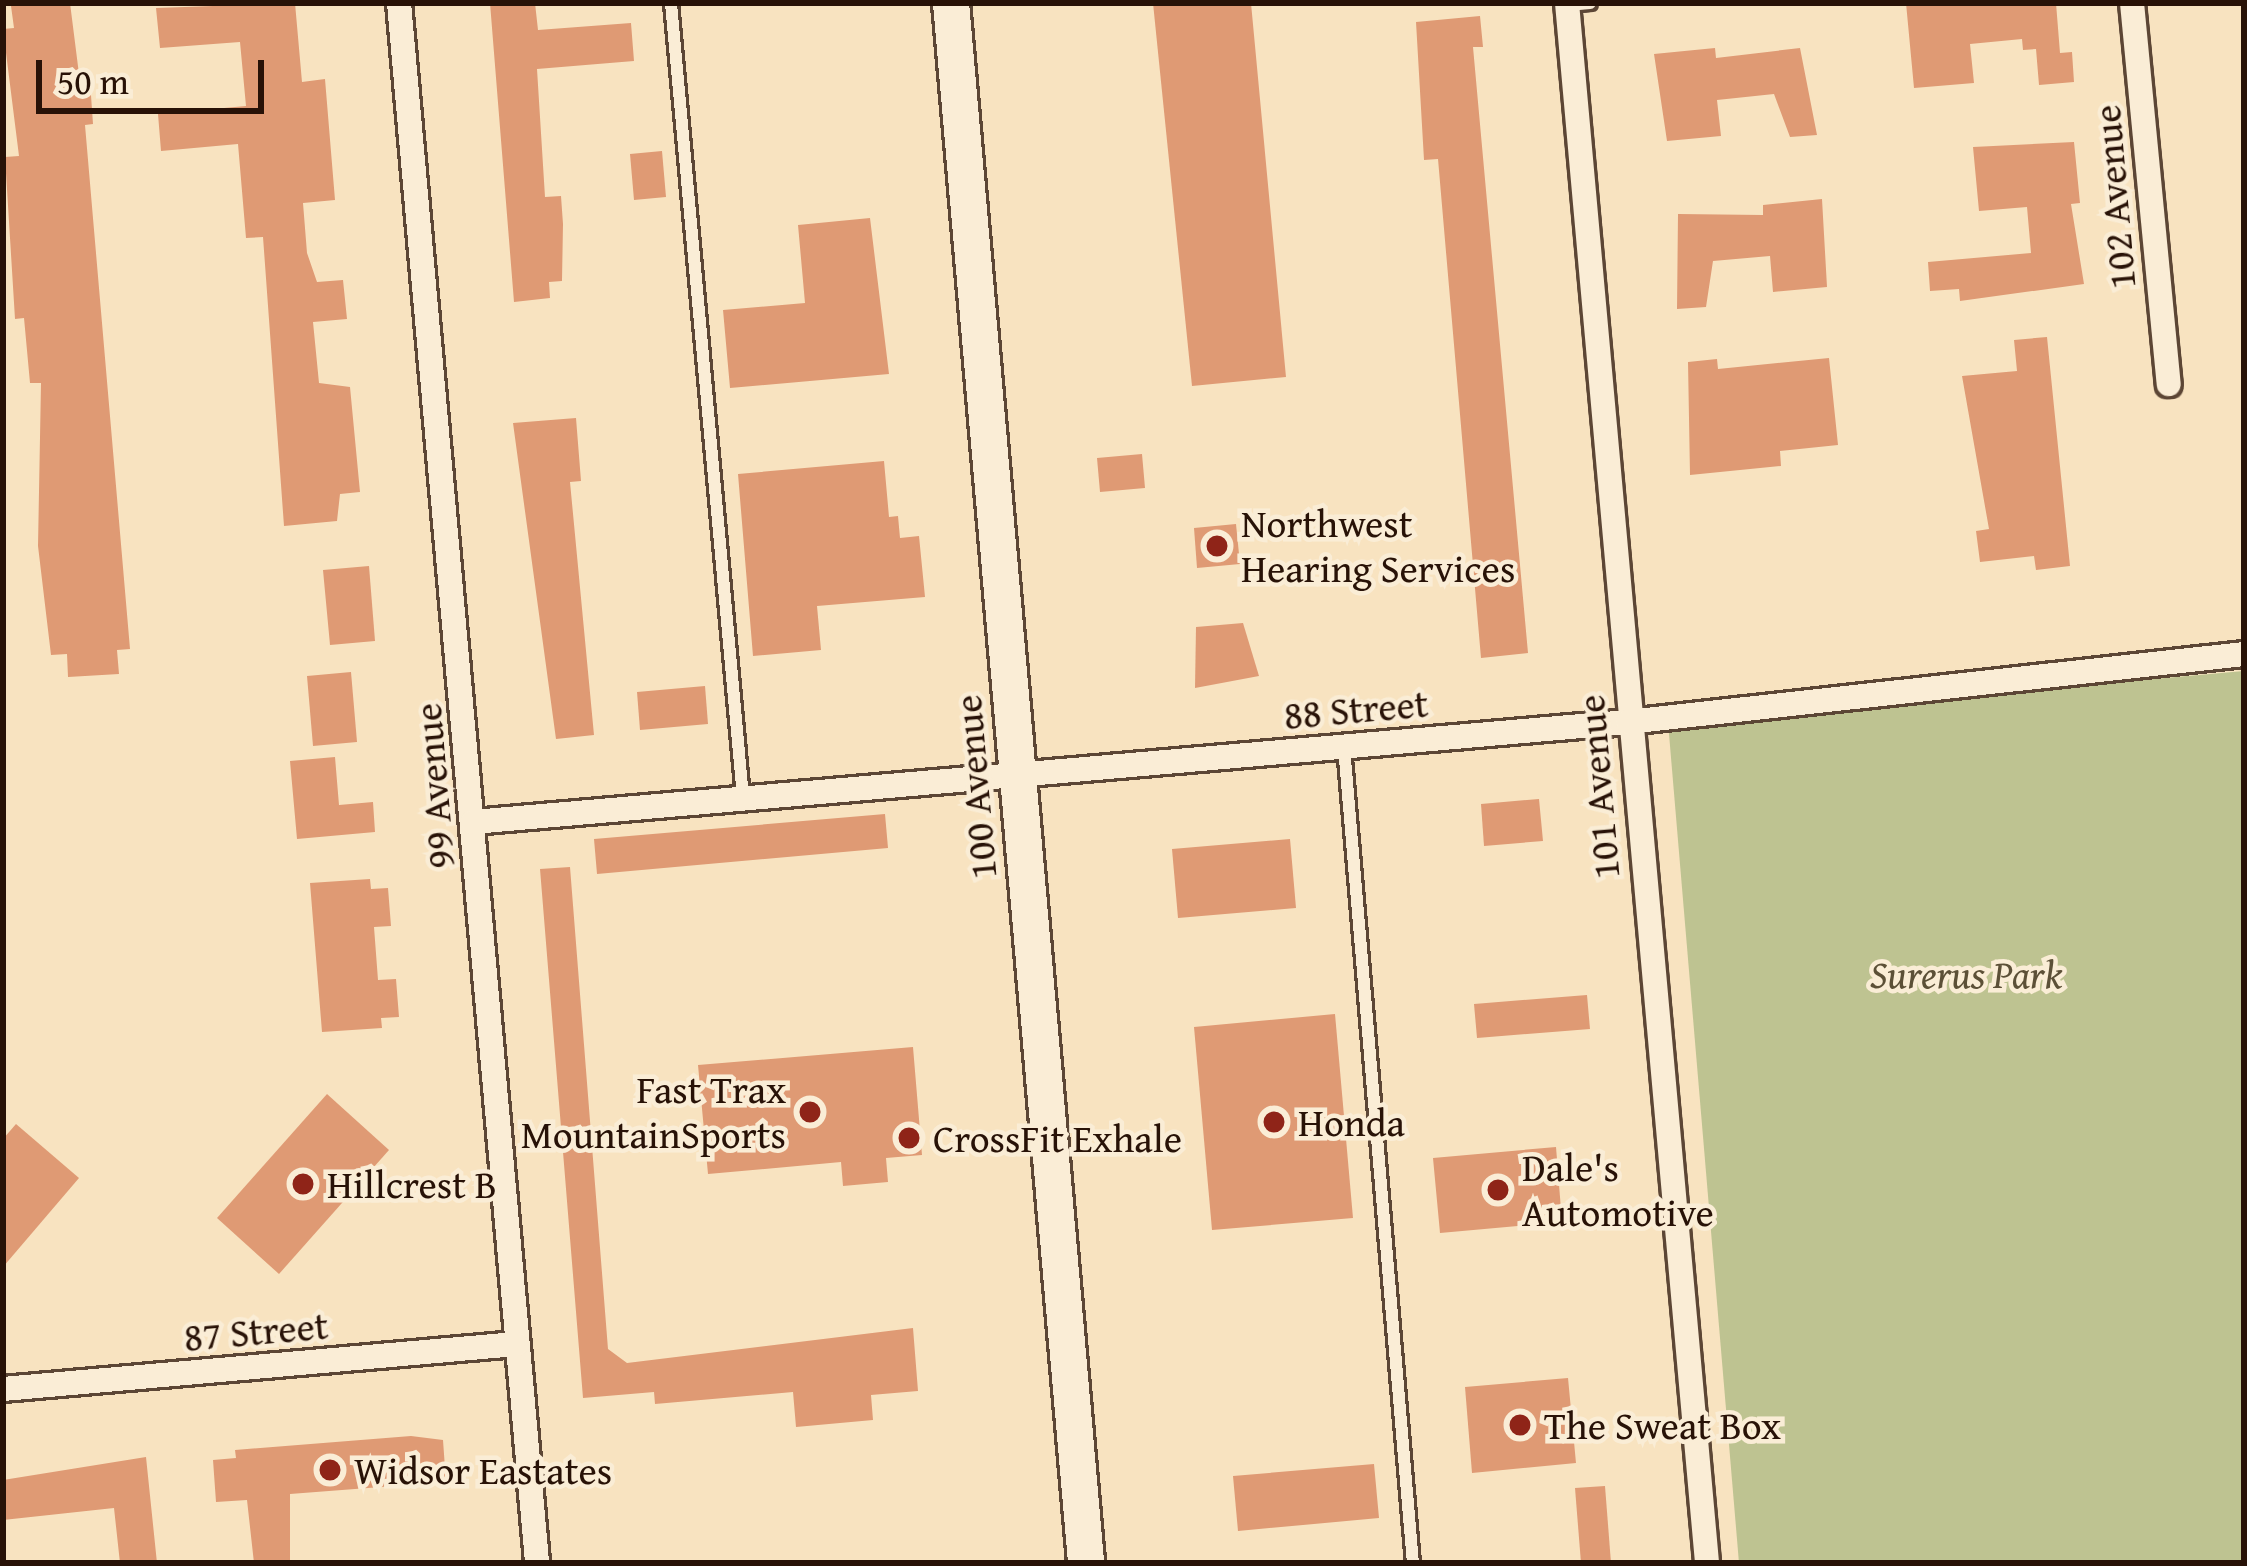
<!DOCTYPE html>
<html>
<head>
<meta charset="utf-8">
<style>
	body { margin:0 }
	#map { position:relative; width:2247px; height:1566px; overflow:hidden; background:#f8e3c0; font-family:"Gentium Book Plus",serif }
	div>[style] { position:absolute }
	.green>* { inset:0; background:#bec391 }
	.building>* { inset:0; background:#df9a74 }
	.roads { filter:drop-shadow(3px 0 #5c4635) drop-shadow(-3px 0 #5c4635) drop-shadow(0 3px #5c4635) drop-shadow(0 -3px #5c4635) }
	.lane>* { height:12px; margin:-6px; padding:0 6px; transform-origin:6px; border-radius:6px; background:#faedd6 }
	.street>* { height:24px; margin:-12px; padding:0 12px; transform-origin:12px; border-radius:12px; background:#faedd6 }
	.secondary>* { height:36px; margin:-18px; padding:0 18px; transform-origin:18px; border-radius:18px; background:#faedd6 }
	.dots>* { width:33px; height:33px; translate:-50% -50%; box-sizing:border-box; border:6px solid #faedd6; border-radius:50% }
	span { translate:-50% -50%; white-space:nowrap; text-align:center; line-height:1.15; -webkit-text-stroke:9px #faedd6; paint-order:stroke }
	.street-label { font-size:39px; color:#281207 }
	.poi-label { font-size:39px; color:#281207 }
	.left { translate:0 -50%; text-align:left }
	.right { translate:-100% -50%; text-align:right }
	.park-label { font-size:39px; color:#5c5037; font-style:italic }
	.frame { position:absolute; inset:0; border:6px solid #281207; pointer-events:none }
	.scale { position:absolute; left:36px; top:60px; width:228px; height:54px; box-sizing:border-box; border:6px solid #281207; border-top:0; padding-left:15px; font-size:36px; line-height:42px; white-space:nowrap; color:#281207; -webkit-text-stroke:9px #faedd6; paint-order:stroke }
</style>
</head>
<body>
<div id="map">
	<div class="green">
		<div style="clip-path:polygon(2244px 671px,2244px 1563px,1739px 1563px,1668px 722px)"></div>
	</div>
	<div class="building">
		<div style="clip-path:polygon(70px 3px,80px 82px,90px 81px,93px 124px,85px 125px,130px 649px,117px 650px,119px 674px,68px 677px,67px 654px,51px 655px,38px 546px,41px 383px,30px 383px,24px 318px,15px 319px,5px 157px,19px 156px,3px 29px,14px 28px,11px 6px)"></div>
		<div style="clip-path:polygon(295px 3px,302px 82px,325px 79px,335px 200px,303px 203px,307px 253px,317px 282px,343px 280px,347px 319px,313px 322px,319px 383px,350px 387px,360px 492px,340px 494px,337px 521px,284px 526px,263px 237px,246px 238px,238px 144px,161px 151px,158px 114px,246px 106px,240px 42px,160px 48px,156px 8px)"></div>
		<div style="clip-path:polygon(490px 3px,535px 3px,538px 30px,631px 23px,634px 61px,537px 69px,545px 197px,561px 196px,563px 224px,562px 281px,549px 282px,550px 298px,514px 302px)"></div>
		<div style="clip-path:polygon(1153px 3px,1251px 3px,1286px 377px,1192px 386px)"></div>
		<div style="clip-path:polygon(1906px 3px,2056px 3px,2060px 53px,2072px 52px,2074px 82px,2039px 85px,2036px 49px,2023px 50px,2022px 39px,1970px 44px,1974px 83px,1914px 88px)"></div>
		<div style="clip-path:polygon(1480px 16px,1483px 47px,1473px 47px,1528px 653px,1481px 658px,1438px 159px,1424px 160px,1416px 22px)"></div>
		<div style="clip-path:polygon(1715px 48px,1716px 58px,1800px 48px,1817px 135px,1790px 137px,1774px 94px,1717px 100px,1721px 136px,1667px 141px,1654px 54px)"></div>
		<div style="clip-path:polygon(2074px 142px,2080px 203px,2071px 204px,2084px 284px,1960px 301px,1959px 289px,1930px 291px,1928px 262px,2031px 253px,2027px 207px,1979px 211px,1973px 147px)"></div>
		<div style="clip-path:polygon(662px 151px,666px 197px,634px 200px,630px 154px)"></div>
		<div style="clip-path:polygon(1822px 199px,1827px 287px,1773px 292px,1770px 256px,1713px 261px,1706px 307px,1677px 309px,1678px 214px,1763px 215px,1763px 205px)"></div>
		<div style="clip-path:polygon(870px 218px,889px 374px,730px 388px,723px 310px,805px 303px,798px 225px)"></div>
		<div style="clip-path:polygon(2047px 337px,2070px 566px,2036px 570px,2034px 556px,1980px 562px,1976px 531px,1989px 529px,1962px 376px,2017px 371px,2014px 340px)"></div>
		<div style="clip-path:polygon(1829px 358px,1838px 445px,1780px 451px,1781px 466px,1690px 475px,1688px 362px,1717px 359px,1718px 369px)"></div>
		<div style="clip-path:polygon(576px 418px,581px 481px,570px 482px,594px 735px,556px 739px,513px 423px)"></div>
		<div style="clip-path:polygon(1142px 454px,1145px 488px,1100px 492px,1097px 458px)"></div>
		<div style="clip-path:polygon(884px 461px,889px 517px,898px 516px,900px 538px,919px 536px,925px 597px,817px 606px,821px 650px,753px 656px,738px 474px)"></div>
		<div style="clip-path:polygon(1236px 524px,1240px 564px,1197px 568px,1194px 528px)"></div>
		<div style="clip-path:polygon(369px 566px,375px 641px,330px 645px,323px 570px)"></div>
		<div style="clip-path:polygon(1243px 623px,1259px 676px,1195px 688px,1196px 627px)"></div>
		<div style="clip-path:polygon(351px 672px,357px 742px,313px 746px,307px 676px)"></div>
		<div style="clip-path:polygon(705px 686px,708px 724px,640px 730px,637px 692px)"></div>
		<div style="clip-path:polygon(335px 757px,339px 805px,373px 802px,375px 832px,297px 839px,290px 761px)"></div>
		<div style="clip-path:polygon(1539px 799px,1543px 841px,1484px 846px,1481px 804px)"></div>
		<div style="clip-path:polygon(885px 814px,888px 848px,597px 874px,594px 839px)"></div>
		<div style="clip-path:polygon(1290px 839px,1296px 908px,1178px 918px,1172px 849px)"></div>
		<div style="clip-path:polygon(570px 867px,608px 1349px,627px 1363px,913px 1328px,918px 1391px,871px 1395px,873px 1420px,796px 1427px,793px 1392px,655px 1404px,654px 1392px,583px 1398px,540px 869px)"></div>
		<div style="clip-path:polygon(370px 879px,371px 889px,388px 888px,391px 926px,374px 927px,378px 980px,396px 979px,399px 1017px,381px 1018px,382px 1028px,322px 1032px,310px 883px)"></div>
		<div style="clip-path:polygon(1587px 995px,1590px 1029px,1477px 1038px,1474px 1004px)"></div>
		<div style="clip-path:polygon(1335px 1014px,1353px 1218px,1212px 1230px,1194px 1027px)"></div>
		<div style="clip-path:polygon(913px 1047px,922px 1155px,886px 1158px,888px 1182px,843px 1186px,841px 1162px,708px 1174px,698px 1065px)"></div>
		<div style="clip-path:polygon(327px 1094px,389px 1150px,279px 1274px,217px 1218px)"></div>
		<div style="clip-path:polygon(16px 1124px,79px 1178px,3px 1267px,3px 1139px)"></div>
		<div style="clip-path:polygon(1556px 1147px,1562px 1222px,1440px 1233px,1433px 1158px)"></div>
		<div style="clip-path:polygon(1568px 1378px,1576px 1463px,1472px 1473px,1465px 1387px)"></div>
		<div style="clip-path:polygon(411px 1436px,443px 1440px,446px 1482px,290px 1494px,290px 1563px,254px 1563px,247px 1500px,216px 1502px,213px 1460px,236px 1458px,235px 1450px)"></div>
		<div style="clip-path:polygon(146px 1457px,157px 1563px,120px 1563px,114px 1508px,3px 1520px,3px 1480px)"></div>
		<div style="clip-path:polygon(1374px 1464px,1379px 1518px,1238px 1531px,1233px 1476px)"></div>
		<div style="clip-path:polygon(1605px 1486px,1611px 1563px,1581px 1563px,1575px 1488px)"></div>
	</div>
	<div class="roads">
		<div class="lane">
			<div style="left:671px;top:3px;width:797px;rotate:84.82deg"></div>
			<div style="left:1568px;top:5px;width:22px;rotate:-5deg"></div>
			<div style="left:1344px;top:747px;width:819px;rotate:85.17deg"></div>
		</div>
		<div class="street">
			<div style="left:399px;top:3px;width:1566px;rotate:84.94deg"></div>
			<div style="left:1567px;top:3px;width:1566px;rotate:84.87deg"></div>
			<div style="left:2132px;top:3px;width:383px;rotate:84.5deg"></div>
			<div style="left:473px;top:822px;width:1159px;rotate:-4.95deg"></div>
			<div style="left:1628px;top:722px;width:620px;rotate:-6.3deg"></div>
			<div style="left:3px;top:1389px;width:515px;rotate:-5.01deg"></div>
		</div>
		<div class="secondary">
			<div style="left:951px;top:3px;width:1566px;rotate:85.05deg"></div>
		</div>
	</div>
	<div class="dots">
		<div style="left:1217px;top:546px;background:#8f2418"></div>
		<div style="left:810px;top:1112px;background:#8f2418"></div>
		<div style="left:1274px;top:1122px;background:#8f2418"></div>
		<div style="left:909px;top:1138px;background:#8f2418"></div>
		<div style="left:303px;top:1184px;background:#8f2418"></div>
		<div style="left:1498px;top:1190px;background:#8f2418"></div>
		<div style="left:1520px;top:1425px;background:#8f2418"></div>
		<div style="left:330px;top:1470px;background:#8f2418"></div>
	</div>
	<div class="street-label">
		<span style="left:2114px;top:197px;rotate:-95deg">102 Avenue</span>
		<span style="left:1356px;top:709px;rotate:-5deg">88 Street</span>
		<span style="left:434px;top:786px;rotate:-95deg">99 Avenue</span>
		<span style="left:975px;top:787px;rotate:-95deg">100 Avenue</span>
		<span style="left:1598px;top:787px;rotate:-95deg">101 Avenue</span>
		<span style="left:256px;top:1331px;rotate:-5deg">87 Street</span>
	</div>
	<div class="poi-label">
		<span class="left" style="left:1241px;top:546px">Northwest<br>Hearing Services</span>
		<span class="right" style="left:786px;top:1112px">Fast Trax<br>MountainSports</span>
		<span class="left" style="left:1298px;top:1122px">Honda</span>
		<span class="left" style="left:933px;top:1138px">CrossFit Exhale</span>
		<span class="left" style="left:1522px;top:1190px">Dale's<br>Automotive</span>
		<span class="left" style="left:327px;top:1184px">Hillcrest B</span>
		<span class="left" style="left:1544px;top:1425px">The Sweat Box</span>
		<span class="left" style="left:354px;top:1470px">Widsor Eastates</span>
	</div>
	<div class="park-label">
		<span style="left:1966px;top:974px">Surerus Park</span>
	</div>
	<div class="frame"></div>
	<div class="scale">50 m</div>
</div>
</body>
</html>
